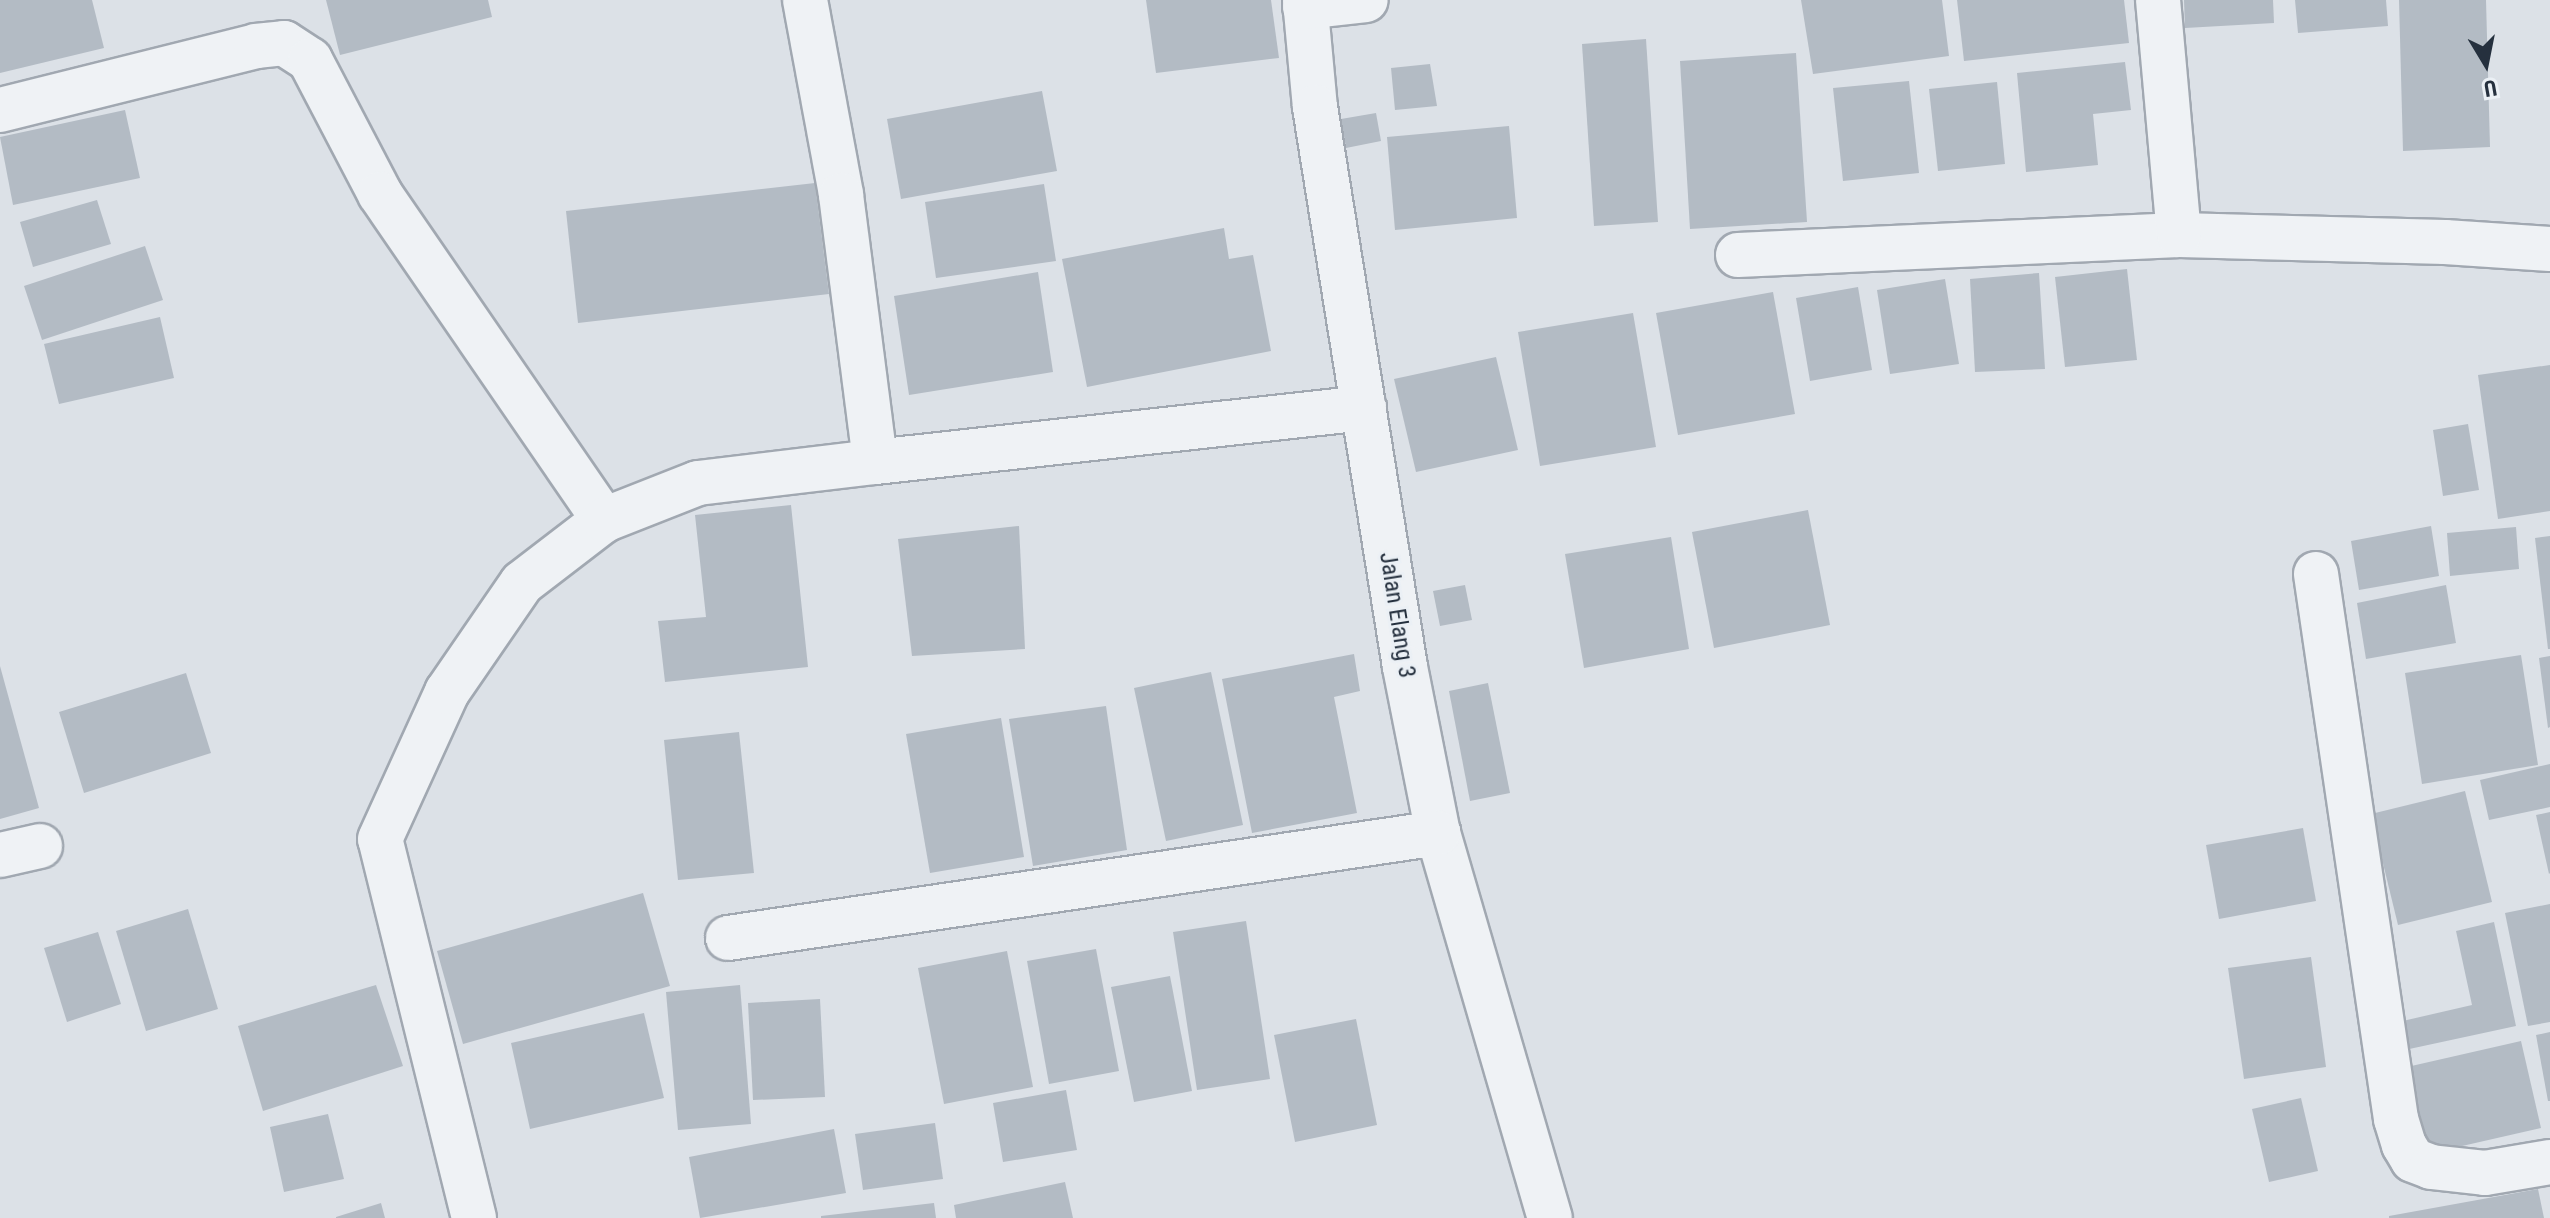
<!DOCTYPE html>
<html>
<head>
<meta charset="utf-8">
<style>
	body { margin:0 }
	#map { position:relative; width:2550px; height:1218px; overflow:hidden; background:#dce1e7; font-family:"Roboto Condensed",sans-serif }
	div>[style] { position:absolute }
	.building>* { inset:0; background:#b3bbc4 }
	.roads { filter:drop-shadow(2px 0 #a1a8b1) drop-shadow(-2px 0 #a1a8b1) drop-shadow(0 2px #a1a8b1) drop-shadow(0 -2px #a1a8b1) }
	.minor>* { height:44px; margin:-22px; padding:0 22px; transform-origin:22px; border-radius:22px; background:#eff2f5 }
	span { translate:-50% -50%; white-space:nowrap; text-align:center; line-height:1.15; -webkit-text-stroke:6px #ebf0f5; paint-order:stroke }
	.street-label { font-size:24px; color:#25303e }
	.north { position:absolute; left:2446px; top:24px; width:80px; height:80px; -webkit-text-stroke:6px #ebf0f5; paint-order:stroke; rotate:170deg; font-size:22px; font-weight:700; line-height:32px; text-align:center; color:#25303e }
	.north::after { content:''; display:block; margin:auto; width:28px; height:36px; background:#25303e; clip-path:polygon(50% 0,100% 100%,50% 72%,0 100%) }
</style>
</head>
<body>
<div id="map">
	<div class="building">
		<div style="clip-path:polygon(0 0,92px 0,104px 48px,0 73px)"></div>
		<div style="clip-path:polygon(326px 0,488px 0,492px 17px,340px 55px)"></div>
		<div style="clip-path:polygon(1146px 0,1271px 0,1279px 58px,1156px 73px)"></div>
		<div style="clip-path:polygon(1801px 0,1942px 0,1949px 56px,1813px 74px)"></div>
		<div style="clip-path:polygon(1957px 0,2124px 0,2129px 43px,1964px 61px)"></div>
		<div style="clip-path:polygon(2184px 0,2273px 0,2274px 23px,2185px 28px)"></div>
		<div style="clip-path:polygon(2295px 0,2386px 0,2388px 26px,2298px 33px)"></div>
		<div style="clip-path:polygon(2399px 0,2486px 0,2490px 147px,2403px 151px)"></div>
		<div style="clip-path:polygon(1646px 39px,1658px 222px,1594px 226px,1582px 44px)"></div>
		<div style="clip-path:polygon(1796px 53px,1807px 222px,1690px 229px,1680px 61px)"></div>
		<div style="clip-path:polygon(2125px 62px,2131px 110px,2093px 114px,2098px 165px,2026px 172px,2017px 73px)"></div>
		<div style="clip-path:polygon(1430px 64px,1437px 106px,1395px 110px,1391px 68px)"></div>
		<div style="clip-path:polygon(1909px 81px,1919px 173px,1843px 181px,1833px 88px)"></div>
		<div style="clip-path:polygon(1997px 82px,2005px 164px,1938px 171px,1929px 89px)"></div>
		<div style="clip-path:polygon(1042px 91px,1057px 171px,901px 199px,887px 119px)"></div>
		<div style="clip-path:polygon(125px 110px,140px 178px,13px 205px,0 137px)"></div>
		<div style="clip-path:polygon(1376px 113px,1381px 141px,1346px 148px,1341px 119px)"></div>
		<div style="clip-path:polygon(1509px 126px,1517px 218px,1395px 230px,1387px 137px)"></div>
		<div style="clip-path:polygon(815px 183px,829px 294px,578px 323px,566px 211px)"></div>
		<div style="clip-path:polygon(1044px 184px,1056px 261px,936px 278px,925px 202px)"></div>
		<div style="clip-path:polygon(97px 200px,111px 244px,33px 267px,20px 222px)"></div>
		<div style="clip-path:polygon(1224px 228px,1229px 259px,1253px 255px,1271px 351px,1087px 387px,1062px 259px)"></div>
		<div style="clip-path:polygon(145px 246px,163px 300px,42px 340px,24px 286px)"></div>
		<div style="clip-path:polygon(2127px 269px,2137px 360px,2065px 367px,2055px 277px)"></div>
		<div style="clip-path:polygon(1038px 272px,1053px 372px,909px 395px,894px 296px)"></div>
		<div style="clip-path:polygon(2039px 273px,2045px 369px,1975px 372px,1970px 279px)"></div>
		<div style="clip-path:polygon(1945px 279px,1959px 364px,1890px 374px,1877px 290px)"></div>
		<div style="clip-path:polygon(1858px 287px,1872px 370px,1810px 381px,1796px 298px)"></div>
		<div style="clip-path:polygon(1773px 292px,1795px 414px,1678px 435px,1656px 313px)"></div>
		<div style="clip-path:polygon(1633px 313px,1656px 447px,1540px 466px,1518px 332px)"></div>
		<div style="clip-path:polygon(160px 317px,174px 378px,59px 404px,44px 344px)"></div>
		<div style="clip-path:polygon(1496px 357px,1518px 450px,1416px 472px,1394px 379px)"></div>
		<div style="clip-path:polygon(2550px 365px,2550px 511px,2498px 519px,2478px 375px)"></div>
		<div style="clip-path:polygon(2468px 424px,2479px 490px,2443px 496px,2433px 430px)"></div>
		<div style="clip-path:polygon(791px 505px,808px 667px,665px 682px,658px 621px,706px 617px,695px 515px)"></div>
		<div style="clip-path:polygon(1808px 510px,1830px 625px,1714px 648px,1692px 532px)"></div>
		<div style="clip-path:polygon(1019px 526px,1025px 649px,912px 656px,898px 539px)"></div>
		<div style="clip-path:polygon(2431px 526px,2439px 576px,2359px 590px,2351px 541px)"></div>
		<div style="clip-path:polygon(2516px 527px,2519px 569px,2450px 576px,2447px 533px)"></div>
		<div style="clip-path:polygon(2550px 536px,2550px 649px,2548px 649px,2535px 538px)"></div>
		<div style="clip-path:polygon(1671px 537px,1689px 649px,1584px 668px,1565px 554px)"></div>
		<div style="clip-path:polygon(1465px 585px,1472px 620px,1440px 626px,1433px 591px)"></div>
		<div style="clip-path:polygon(2446px 585px,2456px 643px,2366px 659px,2357px 603px)"></div>
		<div style="clip-path:polygon(1354px 654px,1360px 691px,1334px 697px,1357px 813px,1252px 833px,1222px 679px)"></div>
		<div style="clip-path:polygon(2521px 655px,2538px 765px,2422px 784px,2405px 673px)"></div>
		<div style="clip-path:polygon(2550px 656px,2550px 727px,2548px 728px,2539px 658px)"></div>
		<div style="clip-path:polygon(0 666px,39px 808px,0 819px)"></div>
		<div style="clip-path:polygon(1211px 672px,1243px 825px,1166px 841px,1134px 688px)"></div>
		<div style="clip-path:polygon(186px 673px,211px 753px,84px 793px,59px 712px)"></div>
		<div style="clip-path:polygon(1488px 683px,1510px 793px,1470px 801px,1449px 691px)"></div>
		<div style="clip-path:polygon(1106px 706px,1127px 850px,1033px 866px,1009px 719px)"></div>
		<div style="clip-path:polygon(1001px 718px,1024px 857px,930px 873px,906px 734px)"></div>
		<div style="clip-path:polygon(739px 732px,754px 873px,678px 880px,664px 740px)"></div>
		<div style="clip-path:polygon(2550px 764px,2550px 807px,2489px 820px,2480px 780px)"></div>
		<div style="clip-path:polygon(2465px 791px,2492px 902px,2398px 925px,2371px 814px)"></div>
		<div style="clip-path:polygon(2550px 812px,2550px 873px,2549px 874px,2536px 815px)"></div>
		<div style="clip-path:polygon(2303px 828px,2316px 901px,2219px 919px,2206px 845px)"></div>
		<div style="clip-path:polygon(643px 893px,670px 986px,463px 1044px,437px 951px)"></div>
		<div style="clip-path:polygon(2550px 904px,2550px 1022px,2528px 1026px,2505px 913px)"></div>
		<div style="clip-path:polygon(188px 909px,218px 1009px,146px 1031px,116px 931px)"></div>
		<div style="clip-path:polygon(1246px 921px,1270px 1079px,1197px 1090px,1173px 932px)"></div>
		<div style="clip-path:polygon(2494px 922px,2516px 1026px,2400px 1051px,2394px 1023px,2472px 1005px,2456px 931px)"></div>
		<div style="clip-path:polygon(98px 932px,121px 1004px,67px 1022px,44px 948px)"></div>
		<div style="clip-path:polygon(1096px 949px,1119px 1071px,1049px 1084px,1027px 961px)"></div>
		<div style="clip-path:polygon(1007px 951px,1033px 1087px,944px 1104px,918px 968px)"></div>
		<div style="clip-path:polygon(2311px 957px,2326px 1067px,2244px 1079px,2228px 968px)"></div>
		<div style="clip-path:polygon(1170px 976px,1192px 1091px,1134px 1102px,1111px 987px)"></div>
		<div style="clip-path:polygon(376px 985px,403px 1066px,263px 1111px,238px 1026px)"></div>
		<div style="clip-path:polygon(740px 985px,751px 1124px,678px 1130px,666px 992px)"></div>
		<div style="clip-path:polygon(820px 999px,825px 1097px,753px 1100px,748px 1003px)"></div>
		<div style="clip-path:polygon(644px 1013px,664px 1098px,530px 1129px,511px 1043px)"></div>
		<div style="clip-path:polygon(1356px 1019px,1377px 1125px,1295px 1142px,1274px 1035px)"></div>
		<div style="clip-path:polygon(2550px 1032px,2550px 1101px,2548px 1101px,2536px 1035px)"></div>
		<div style="clip-path:polygon(2521px 1041px,2541px 1128px,2427px 1154px,2407px 1067px)"></div>
		<div style="clip-path:polygon(1066px 1090px,1077px 1150px,1003px 1162px,993px 1103px)"></div>
		<div style="clip-path:polygon(2301px 1098px,2318px 1171px,2269px 1182px,2252px 1109px)"></div>
		<div style="clip-path:polygon(328px 1114px,344px 1179px,284px 1192px,270px 1127px)"></div>
		<div style="clip-path:polygon(935px 1123px,943px 1179px,863px 1190px,855px 1134px)"></div>
		<div style="clip-path:polygon(834px 1129px,846px 1193px,700px 1218px,689px 1157px)"></div>
		<div style="clip-path:polygon(1065px 1182px,1073px 1218px,956px 1218px,954px 1205px)"></div>
		<div style="clip-path:polygon(2538px 1189px,2544px 1218px,2389px 1218px,2389px 1216px)"></div>
		<div style="clip-path:polygon(381px 1203px,385px 1218px,336px 1218px,336px 1217px)"></div>
		<div style="clip-path:polygon(934px 1203px,936px 1218px,821px 1218px,821px 1216px)"></div>
	</div>
	<div class="roads">
		<div class="minor">
			<div style="left:805px;top:0;width:198px;rotate:79.5deg"></div>
			<div style="left:841px;top:195px;width:269px;rotate:82.7deg"></div>
			<div style="left:875px;top:462px;width:492px;rotate:-6.3deg"></div>
			<div style="left:1305px;top:0;width:107px;rotate:84.7deg"></div>
			<div style="left:1315px;top:107px;width:567px;rotate:80.87deg"></div>
			<div style="left:1405px;top:667px;width:169px;rotate:78.8deg"></div>
			<div style="left:1438px;top:833px;width:401px;rotate:73.8deg"></div>
			<div style="left:1305px;top:7px;width:61px;rotate:-6.5deg"></div>
			<div style="left:0;top:110px;width:264px;rotate:-14deg"></div>
			<div style="left:256px;top:46px;width:28px;rotate:-6deg"></div>
			<div style="left:284px;top:43px;width:31px;rotate:33deg"></div>
			<div style="left:310px;top:60px;width:151px;rotate:62.4deg"></div>
			<div style="left:380px;top:194px;width:396px;rotate:55.5deg"></div>
			<div style="left:2179px;top:235px;width:266px;rotate:1.5deg"></div>
			<div style="left:2445px;top:242px;width:105px;rotate:3.8deg"></div>
			<div style="left:1738px;top:255px;width:441px;rotate:-2.6deg"></div>
			<div style="left:2179px;top:235px;width:236px;rotate:-95.1deg"></div>
			<div style="left:2316px;top:574px;width:551px;rotate:81.65deg"></div>
			<div style="left:2396px;top:1119px;width:27px;rotate:73deg"></div>
			<div style="left:2404px;top:1145px;width:17px;rotate:59deg"></div>
			<div style="left:2413px;top:1160px;width:19px;rotate:21deg"></div>
			<div style="left:2431px;top:1167px;width:54px;rotate:6.3deg"></div>
			<div style="left:2485px;top:1173px;width:66px;rotate:-9.6deg"></div>
			<div style="left:0;top:855px;width:41px;rotate:-12.7deg"></div>
			<div style="left:728px;top:938px;width:718px;rotate:-8.41deg"></div>
			<div style="left:474px;top:1218px;width:390px;rotate:-103.9deg"></div>
			<div style="left:380px;top:839px;width:162px;rotate:-65.5deg"></div>
			<div style="left:447px;top:692px;width:132px;rotate:-55.5deg"></div>
			<div style="left:522px;top:583px;width:103px;rotate:-37.5deg"></div>
			<div style="left:604px;top:520px;width:101px;rotate:-21.5deg"></div>
			<div style="left:698px;top:483px;width:178px;rotate:-6.8deg"></div>
		</div>
	</div>
	<div class="street-label">
		<span style="left:1397px;top:615px;rotate:81deg">Jalan Elang 3</span>
	</div>
	<div class="north">U</div>
</div>
</body>
</html>
